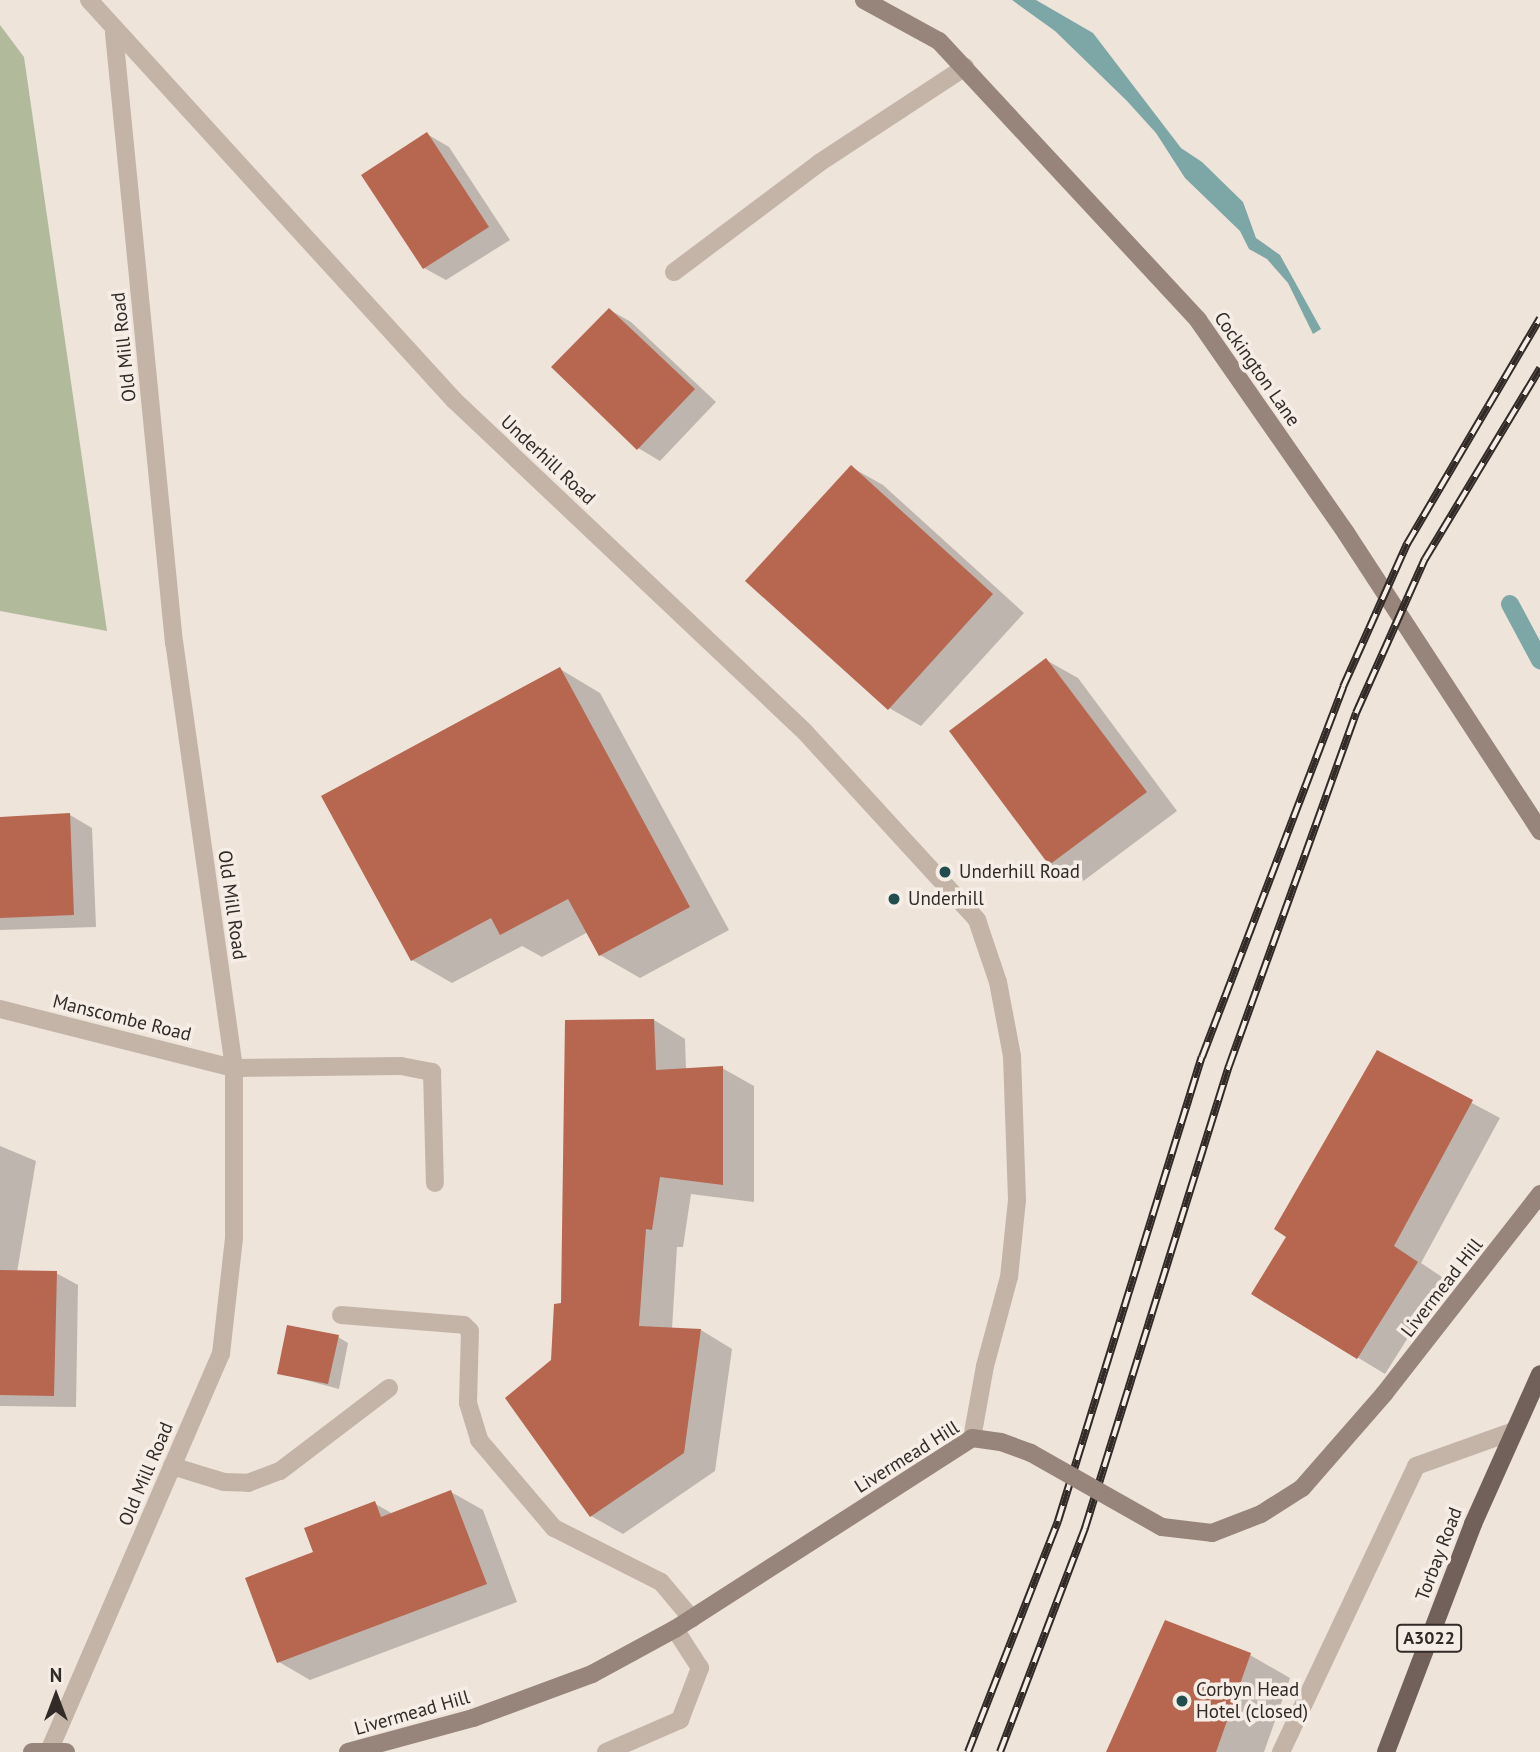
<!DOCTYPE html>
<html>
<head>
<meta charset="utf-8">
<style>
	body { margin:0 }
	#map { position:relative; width:1540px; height:1752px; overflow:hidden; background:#eee4da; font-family:"PT Sans",sans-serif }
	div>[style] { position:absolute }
	.green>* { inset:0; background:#b1bb9c }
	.water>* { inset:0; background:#7da7a7 }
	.shadow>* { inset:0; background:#0003 }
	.stream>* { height:18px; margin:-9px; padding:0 9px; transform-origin:9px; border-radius:9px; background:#7da7a7 }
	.building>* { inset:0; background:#b76650 }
	.lane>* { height:18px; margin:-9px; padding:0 9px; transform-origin:9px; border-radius:9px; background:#c4b4a8 }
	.street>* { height:18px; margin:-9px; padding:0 9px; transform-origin:9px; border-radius:9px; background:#c4b4a8 }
	.secondary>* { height:18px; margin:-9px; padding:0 9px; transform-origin:9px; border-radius:9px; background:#97847a }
	.primary>* { height:18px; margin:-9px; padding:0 9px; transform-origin:9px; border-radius:9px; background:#72615a }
	.rail>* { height:8px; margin-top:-4px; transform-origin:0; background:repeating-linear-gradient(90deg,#f6eee6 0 16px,#322a27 0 32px); box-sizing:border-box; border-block:2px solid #322a27 }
	.secondary-bridge>* { height:18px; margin:-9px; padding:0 9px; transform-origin:9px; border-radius:9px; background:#97847a }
	.dots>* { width:19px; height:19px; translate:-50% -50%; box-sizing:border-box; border:4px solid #f6eee6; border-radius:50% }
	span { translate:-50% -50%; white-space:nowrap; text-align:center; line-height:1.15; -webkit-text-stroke:7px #f6eee6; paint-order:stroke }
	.shield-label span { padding:2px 5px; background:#f6eee6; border:2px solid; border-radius:5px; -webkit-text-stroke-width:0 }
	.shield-label { font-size:18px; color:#322a27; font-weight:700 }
	.street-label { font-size:19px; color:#322a27 }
	.poi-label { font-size:19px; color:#322a27 }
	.left { translate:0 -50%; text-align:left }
	.north { position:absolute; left:21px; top:1661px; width:70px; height:70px; -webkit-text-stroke:5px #f6eee6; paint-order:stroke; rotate:0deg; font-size:19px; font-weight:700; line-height:28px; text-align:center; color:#322a27 }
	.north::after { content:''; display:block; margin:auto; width:24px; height:32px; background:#322a27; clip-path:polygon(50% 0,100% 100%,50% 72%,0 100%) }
</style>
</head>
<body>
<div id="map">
	<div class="green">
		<div style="clip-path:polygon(0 25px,24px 57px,107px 631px,0 611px)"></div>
	</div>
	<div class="water">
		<div style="clip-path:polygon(1012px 0,1036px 0,1093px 33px,1181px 148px,1202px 162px,1243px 202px,1256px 238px,1280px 255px,1321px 329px,1313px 334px,1288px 283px,1267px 259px,1249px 249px,1240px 231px,1185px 178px,1156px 133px,1127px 101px,1055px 31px)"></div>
	</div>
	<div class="shadow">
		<div style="clip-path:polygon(427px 134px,449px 147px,510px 240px,446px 280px,424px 268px)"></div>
		<div style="clip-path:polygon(610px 310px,631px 322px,716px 402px,660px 461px,638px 448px)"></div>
		<div style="clip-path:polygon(851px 467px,883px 485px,1024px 613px,921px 726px,889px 708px)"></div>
		<div style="clip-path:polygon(1046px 660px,1078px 678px,1177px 811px,1082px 882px,1050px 864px)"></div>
		<div style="clip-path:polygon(560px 669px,600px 693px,729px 930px,640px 978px,600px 955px,588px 932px,542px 957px,522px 946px,452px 983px,412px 960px)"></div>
		<div style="clip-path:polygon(70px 815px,92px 828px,96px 927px,0 930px,0 818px)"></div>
		<div style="clip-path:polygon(654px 1020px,685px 1039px,686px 1070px,722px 1068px,754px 1086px,754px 1202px,691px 1194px,683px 1247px,677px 1247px,672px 1329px,701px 1330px,732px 1349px,715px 1471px,623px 1534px,591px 1516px,553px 1361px,563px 1305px)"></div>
		<div style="clip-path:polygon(1378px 1053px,1500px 1118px,1421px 1263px,1445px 1279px,1385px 1374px,1253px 1294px,1289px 1236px)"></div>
		<div style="clip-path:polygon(0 1146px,36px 1161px,17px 1272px,56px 1273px,78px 1285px,76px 1407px,0 1406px)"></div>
		<div style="clip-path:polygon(338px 1337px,348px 1343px,339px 1389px,279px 1373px)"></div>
		<div style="clip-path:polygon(451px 1492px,483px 1510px,517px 1602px,310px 1680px,279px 1662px,315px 1553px,374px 1503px,393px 1514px)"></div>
		<div style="clip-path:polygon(1250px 1655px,1290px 1678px,1264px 1752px,1108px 1752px)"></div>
	</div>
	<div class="stream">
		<div style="left:1510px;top:604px;width:64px;rotate:61.8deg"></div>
	</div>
	<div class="building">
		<div style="clip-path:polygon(427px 132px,489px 227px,423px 269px,361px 175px)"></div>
		<div style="clip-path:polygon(609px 308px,695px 389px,637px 450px,551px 367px)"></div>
		<div style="clip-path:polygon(851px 465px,993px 594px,888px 710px,745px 581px)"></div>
		<div style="clip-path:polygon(1046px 658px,1147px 792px,1049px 865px,949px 731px)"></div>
		<div style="clip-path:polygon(560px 667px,690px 907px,599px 956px,568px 899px,500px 935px,491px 918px,411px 961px,321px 796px)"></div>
		<div style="clip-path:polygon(70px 813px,74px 915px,0 918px,0 817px)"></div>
		<div style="clip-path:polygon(654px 1019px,656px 1070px,723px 1066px,723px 1185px,660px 1177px,652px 1230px,646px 1229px,639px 1326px,701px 1329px,684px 1453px,590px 1517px,505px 1398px,551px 1360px,554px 1304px,561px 1303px,565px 1020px)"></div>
		<div style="clip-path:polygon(1377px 1050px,1473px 1100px,1394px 1246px,1418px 1262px,1357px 1359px,1251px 1294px,1286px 1237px,1274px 1229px)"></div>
		<div style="clip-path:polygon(0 1270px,57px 1271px,54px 1396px,0 1395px)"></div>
		<div style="clip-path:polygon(287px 1325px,339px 1335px,328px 1384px,277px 1374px)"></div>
		<div style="clip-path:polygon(451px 1490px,487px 1584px,277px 1663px,245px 1578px,313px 1552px,304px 1528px,375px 1501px,381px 1517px)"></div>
		<div style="clip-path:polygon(1165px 1620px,1251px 1653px,1216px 1752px,1106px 1752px)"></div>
	</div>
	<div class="lane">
		<div style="left:674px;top:272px;width:181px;rotate:-36.9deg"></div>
		<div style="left:819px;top:163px;width:175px;rotate:-33.3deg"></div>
		<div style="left:234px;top:1068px;width:167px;rotate:-0.7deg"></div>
		<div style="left:401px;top:1066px;width:32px;rotate:11deg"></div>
		<div style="left:432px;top:1072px;width:111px;rotate:88.5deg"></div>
		<div style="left:341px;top:1315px;width:123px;rotate:4.6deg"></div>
		<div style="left:464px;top:1325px;width:8px;rotate:45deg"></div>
		<div style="left:470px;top:1331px;width:72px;rotate:91.6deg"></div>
		<div style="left:468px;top:1403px;width:39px;rotate:73deg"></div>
		<div style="left:479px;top:1440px;width:116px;rotate:49.6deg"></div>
		<div style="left:554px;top:1528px;width:120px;rotate:26.8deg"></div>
		<div style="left:661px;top:1582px;width:48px;rotate:50deg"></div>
		<div style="left:172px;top:1466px;width:54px;rotate:17.1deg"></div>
		<div style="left:224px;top:1482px;width:24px;rotate:2deg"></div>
		<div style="left:248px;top:1483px;width:34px;rotate:-21deg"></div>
		<div style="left:280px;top:1471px;width:137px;rotate:-37.3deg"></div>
		<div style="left:606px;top:1752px;width:81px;rotate:-23.4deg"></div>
		<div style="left:680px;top:1720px;width:56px;rotate:-69deg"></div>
		<div style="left:700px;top:1668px;width:46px;rotate:-122.7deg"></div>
		<div style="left:1281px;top:1752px;width:316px;rotate:-64.7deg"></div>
		<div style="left:1416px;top:1466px;width:104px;rotate:-19.7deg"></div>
	</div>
	<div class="street">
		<div style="left:89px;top:0;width:542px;rotate:47.62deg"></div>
		<div style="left:454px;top:400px;width:483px;rotate:43.4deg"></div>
		<div style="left:805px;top:732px;width:255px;rotate:47.5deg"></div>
		<div style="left:977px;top:920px;width:65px;rotate:71.3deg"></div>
		<div style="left:998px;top:982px;width:75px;rotate:79.3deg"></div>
		<div style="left:1012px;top:1056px;width:144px;rotate:88deg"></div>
		<div style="left:1017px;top:1200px;width:77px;rotate:95.9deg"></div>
		<div style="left:1009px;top:1277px;width:92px;rotate:105.1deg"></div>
		<div style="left:985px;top:1366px;width:73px;rotate:100.2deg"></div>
		<div style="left:0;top:1009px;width:241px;rotate:14.2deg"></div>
		<div style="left:49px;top:1751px;width:433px;rotate:-66.6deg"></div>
		<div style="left:221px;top:1354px;width:117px;rotate:-83.6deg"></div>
		<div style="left:234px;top:1238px;width:170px;rotate:-90deg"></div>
		<div style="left:234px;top:1068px;width:429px;rotate:-98deg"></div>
		<div style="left:174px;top:643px;width:613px;rotate:-95.62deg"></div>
	</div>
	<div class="secondary">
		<div style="left:864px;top:0;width:85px;rotate:28.7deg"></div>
		<div style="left:939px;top:41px;width:381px;rotate:47.1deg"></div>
		<div style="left:1198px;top:320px;width:259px;rotate:55.2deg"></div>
		<div style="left:1346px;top:533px;width:356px;rotate:56.9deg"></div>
		<div style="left:1162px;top:1527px;width:50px;rotate:6.8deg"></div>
		<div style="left:1212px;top:1533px;width:53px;rotate:-21.2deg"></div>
		<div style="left:1261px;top:1514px;width:49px;rotate:-32.4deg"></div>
		<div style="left:1302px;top:1488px;width:125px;rotate:-48.9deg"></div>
		<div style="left:1384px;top:1394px;width:254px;rotate:-52deg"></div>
		<div style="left:32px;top:1752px;width:34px"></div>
		<div style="left:348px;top:1752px;width:130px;rotate:-15.2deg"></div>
		<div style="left:473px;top:1718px;width:127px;rotate:-20.3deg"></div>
		<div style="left:592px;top:1674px;width:94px;rotate:-28.5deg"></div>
		<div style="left:675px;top:1629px;width:353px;rotate:-32.7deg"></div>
		<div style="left:972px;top:1438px;width:29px;rotate:8deg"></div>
		<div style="left:1001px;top:1442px;width:32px;rotate:20deg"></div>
	</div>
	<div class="primary">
		<div style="left:1386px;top:1752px;width:244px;rotate:-69.1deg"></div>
		<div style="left:1473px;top:1524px;width:164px;rotate:-65.9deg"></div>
	</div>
	<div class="rail">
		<div style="left:968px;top:1752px;width:248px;rotate:-68.7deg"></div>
		<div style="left:1058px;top:1521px;width:486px;rotate:-72.8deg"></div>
		<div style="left:1202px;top:1057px;width:396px;rotate:-69.1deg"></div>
		<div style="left:1343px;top:687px;width:157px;rotate:-65.9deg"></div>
		<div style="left:1407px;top:544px;width:262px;rotate:-59.5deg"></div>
		<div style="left:1000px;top:1752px;width:240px;rotate:-69.2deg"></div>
		<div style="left:1085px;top:1528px;width:484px;rotate:-72.7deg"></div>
		<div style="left:1229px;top:1066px;width:375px;rotate:-70.2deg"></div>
		<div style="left:1356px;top:713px;width:169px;rotate:-65.9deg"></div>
		<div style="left:1425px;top:559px;width:223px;rotate:-58.9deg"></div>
	</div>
	<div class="secondary-bridge">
		<div style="left:1031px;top:1453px;width:150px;rotate:29.5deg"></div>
	</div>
	<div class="dots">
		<div style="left:945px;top:872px;background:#224d4e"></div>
		<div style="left:894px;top:899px;background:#224d4e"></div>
		<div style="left:1182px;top:1701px;background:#224d4e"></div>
	</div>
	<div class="shield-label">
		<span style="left:1429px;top:1638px">A3022</span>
	</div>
	<div class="street-label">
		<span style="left:124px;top:347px;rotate:-96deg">Old Mill Road</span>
		<span style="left:1257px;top:369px;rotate:55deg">Cockington Lane</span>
		<span style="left:548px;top:460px;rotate:43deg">Underhill Road</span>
		<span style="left:232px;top:905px;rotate:82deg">Old Mill Road</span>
		<span style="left:122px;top:1018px;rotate:14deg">Manscombe Road</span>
		<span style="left:1442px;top:1288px;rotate:-52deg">Livermead Hill</span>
		<span style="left:907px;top:1457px;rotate:-32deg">Livermead Hill</span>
		<span style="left:146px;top:1474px;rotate:-67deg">Old Mill Road</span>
		<span style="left:1439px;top:1554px;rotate:-69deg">Torbay Road</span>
		<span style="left:412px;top:1713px;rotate:-16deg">Livermead Hill</span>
	</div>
	<div class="poi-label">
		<span class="left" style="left:959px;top:872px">Underhill Road</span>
		<span class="left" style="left:908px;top:899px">Underhill</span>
		<span class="left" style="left:1196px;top:1701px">Corbyn Head<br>Hotel (closed)</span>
	</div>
	<div class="north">N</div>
</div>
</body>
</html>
